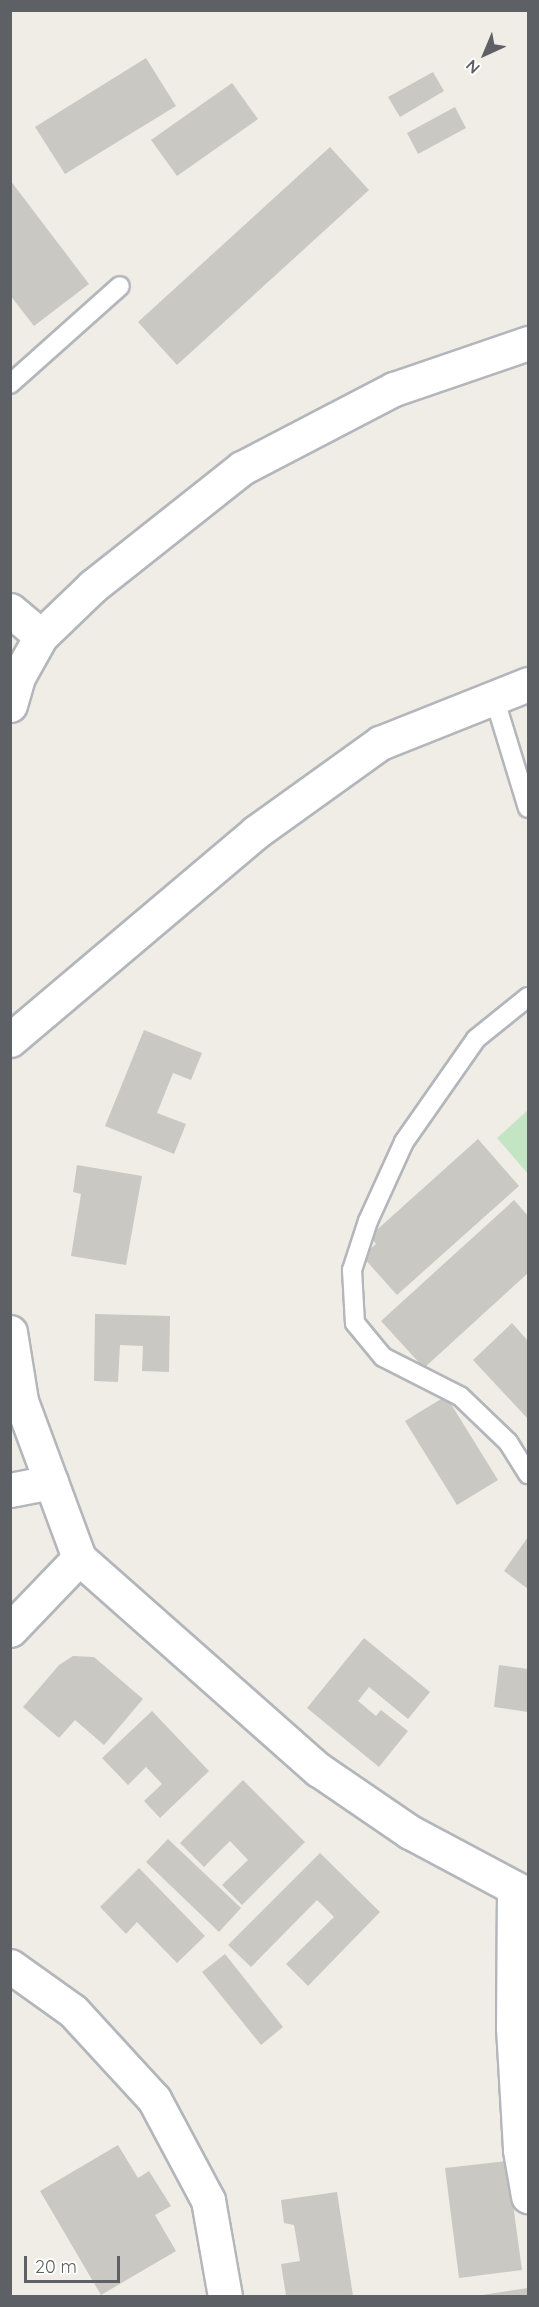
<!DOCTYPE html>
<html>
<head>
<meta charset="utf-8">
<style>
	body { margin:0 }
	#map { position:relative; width:539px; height:2307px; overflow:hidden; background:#efede6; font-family:Quicksand,sans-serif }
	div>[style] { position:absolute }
	.green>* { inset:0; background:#c4e5c4 }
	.building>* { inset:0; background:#cac8c2 }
	.roads { filter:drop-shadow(2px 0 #b3b6ba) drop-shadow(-2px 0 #b3b6ba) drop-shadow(0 2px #b3b6ba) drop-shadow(0 -2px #b3b6ba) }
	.service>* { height:18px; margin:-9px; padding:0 9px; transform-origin:9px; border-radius:9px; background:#fff }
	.minor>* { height:33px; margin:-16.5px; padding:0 16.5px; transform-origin:16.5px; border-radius:16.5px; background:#fff }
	span { translate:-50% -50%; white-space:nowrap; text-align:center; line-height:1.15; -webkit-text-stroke:6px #fff; paint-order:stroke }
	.frame { position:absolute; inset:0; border:12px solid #5d6165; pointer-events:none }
	.north { position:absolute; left:455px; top:24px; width:60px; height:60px; -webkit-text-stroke:4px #fff; paint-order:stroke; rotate:224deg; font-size:16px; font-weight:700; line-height:24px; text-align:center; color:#5d6165 }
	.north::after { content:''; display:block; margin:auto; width:21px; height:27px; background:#5d6165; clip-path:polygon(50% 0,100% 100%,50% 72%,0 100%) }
	.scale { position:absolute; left:24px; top:2256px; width:96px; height:27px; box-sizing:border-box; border:3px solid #5d6165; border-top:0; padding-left:8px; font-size:18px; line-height:21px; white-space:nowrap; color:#5d6165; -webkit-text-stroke:4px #fff; paint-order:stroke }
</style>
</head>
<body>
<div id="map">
	<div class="green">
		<div style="clip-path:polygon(528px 1110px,528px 1174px,497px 1138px)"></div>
	</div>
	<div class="building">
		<div style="clip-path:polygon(146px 58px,176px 106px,65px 174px,35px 127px)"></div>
		<div style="clip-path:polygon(433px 72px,444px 91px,400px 117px,388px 97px)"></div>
		<div style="clip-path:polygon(232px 83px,258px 119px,177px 176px,151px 140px)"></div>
		<div style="clip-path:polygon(455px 107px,466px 128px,418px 154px,407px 133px)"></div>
		<div style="clip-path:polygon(330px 147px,369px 190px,177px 365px,138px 322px)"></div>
		<div style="clip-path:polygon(10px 180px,89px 284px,34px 326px,10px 295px)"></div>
		<div style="clip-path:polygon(144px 1030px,202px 1053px,191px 1080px,173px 1073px,157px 1113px,186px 1124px,174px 1154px,105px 1126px)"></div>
		<div style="clip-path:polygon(478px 1139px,519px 1186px,397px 1295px,362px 1256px,376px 1244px,370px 1236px)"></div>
		<div style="clip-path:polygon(77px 1165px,142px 1176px,126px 1265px,71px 1256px,81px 1194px,73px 1192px)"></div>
		<div style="clip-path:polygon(514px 1200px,528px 1216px,528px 1273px,424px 1368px,381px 1321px)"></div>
		<div style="clip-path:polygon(95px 1314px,170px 1316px,169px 1372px,142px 1371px,143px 1346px,120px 1345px,118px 1382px,94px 1381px)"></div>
		<div style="clip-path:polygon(512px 1323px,528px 1341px,528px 1419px,473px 1360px)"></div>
		<div style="clip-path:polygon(446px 1396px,498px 1480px,457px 1505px,405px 1421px)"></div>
		<div style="clip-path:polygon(528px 1537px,528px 1589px,504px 1571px)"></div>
		<div style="clip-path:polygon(364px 1638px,430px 1692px,408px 1719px,369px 1687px,358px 1701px,376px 1716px,381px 1710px,408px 1731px,379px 1767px,307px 1708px)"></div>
		<div style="clip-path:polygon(73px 1656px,94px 1657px,143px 1699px,104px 1745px,75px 1720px,59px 1738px,23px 1707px,59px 1665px)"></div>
		<div style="clip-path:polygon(499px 1665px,528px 1669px,528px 1712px,494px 1707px)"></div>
		<div style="clip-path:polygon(152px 1711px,209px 1771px,160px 1818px,144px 1801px,162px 1784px,146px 1767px,128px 1785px,102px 1758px)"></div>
		<div style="clip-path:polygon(243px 1780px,305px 1842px,242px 1905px,222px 1885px,248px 1860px,230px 1841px,204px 1867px,180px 1843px)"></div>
		<div style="clip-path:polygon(168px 1839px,241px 1908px,219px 1932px,146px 1862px)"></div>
		<div style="clip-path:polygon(320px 1853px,380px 1912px,308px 1986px,286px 1964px,334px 1917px,317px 1900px,251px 1967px,228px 1945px)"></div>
		<div style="clip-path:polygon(139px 1868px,205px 1936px,177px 1963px,137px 1922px,126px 1934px,100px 1907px)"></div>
		<div style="clip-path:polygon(225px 1954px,283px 2027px,261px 2045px,202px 1972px)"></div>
		<div style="clip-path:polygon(118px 2145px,138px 2178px,149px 2171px,171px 2206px,155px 2215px,176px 2251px,101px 2295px,40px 2191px)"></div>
		<div style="clip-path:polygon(507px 2161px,522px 2270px,459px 2278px,445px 2168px)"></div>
		<div style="clip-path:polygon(337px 2192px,353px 2296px,286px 2296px,281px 2264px,300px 2261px,294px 2225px,284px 2223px,281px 2200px)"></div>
		<div style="clip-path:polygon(528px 2288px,528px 2296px,483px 2296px,482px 2295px)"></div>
	</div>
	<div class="roads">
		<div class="service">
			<div style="left:10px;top:384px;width:147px;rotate:-41.7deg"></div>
			<div style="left:494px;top:697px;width:116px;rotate:73deg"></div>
			<div style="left:528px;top:997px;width:67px;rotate:141.1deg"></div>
			<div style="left:476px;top:1039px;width:126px;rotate:125deg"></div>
			<div style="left:404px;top:1142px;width:87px;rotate:114.5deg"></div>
			<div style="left:368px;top:1221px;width:52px;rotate:108.1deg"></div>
			<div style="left:352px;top:1270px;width:53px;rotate:86.8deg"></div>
			<div style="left:355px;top:1323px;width:44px;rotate:50.5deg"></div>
			<div style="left:383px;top:1357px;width:86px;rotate:26.9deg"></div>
			<div style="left:460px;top:1396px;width:66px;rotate:43.8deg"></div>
			<div style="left:508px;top:1442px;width:38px;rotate:58deg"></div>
		</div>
		<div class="minor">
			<div style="left:10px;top:610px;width:40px;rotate:40deg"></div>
			<div style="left:10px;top:705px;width:29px;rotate:-74deg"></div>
			<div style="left:18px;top:677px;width:47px;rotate:-60.7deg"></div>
			<div style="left:41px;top:636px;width:72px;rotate:-43.9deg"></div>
			<div style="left:93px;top:586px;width:190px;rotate:-38.4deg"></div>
			<div style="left:242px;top:468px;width:171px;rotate:-27.5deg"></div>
			<div style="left:394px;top:389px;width:142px;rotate:-18.9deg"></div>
			<div style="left:10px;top:1040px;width:322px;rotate:-40.2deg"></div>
			<div style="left:256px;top:832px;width:153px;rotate:-35.7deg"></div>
			<div style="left:380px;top:743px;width:159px;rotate:-21.7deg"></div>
			<div style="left:10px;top:1332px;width:70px;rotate:80.9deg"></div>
			<div style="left:21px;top:1401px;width:167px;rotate:69.7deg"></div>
			<div style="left:79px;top:1558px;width:320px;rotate:41.5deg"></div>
			<div style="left:319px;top:1770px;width:110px;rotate:34.3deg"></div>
			<div style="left:410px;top:1832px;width:134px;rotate:28.1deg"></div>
			<div style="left:10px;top:1490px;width:42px;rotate:-11deg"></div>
			<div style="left:10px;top:1630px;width:100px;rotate:-46.2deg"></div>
			<div style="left:514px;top:1889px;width:138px;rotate:90.4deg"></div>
			<div style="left:513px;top:2027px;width:123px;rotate:86.7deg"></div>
			<div style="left:520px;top:2150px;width:47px;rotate:80.1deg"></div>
			<div style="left:10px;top:1966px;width:77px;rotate:35.5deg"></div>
			<div style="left:73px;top:2011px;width:120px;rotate:47.4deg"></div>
			<div style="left:154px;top:2099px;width:115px;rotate:61.9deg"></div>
			<div style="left:208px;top:2200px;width:97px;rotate:80deg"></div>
		</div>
	</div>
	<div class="frame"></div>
	<div class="north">N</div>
	<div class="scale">20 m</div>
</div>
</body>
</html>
